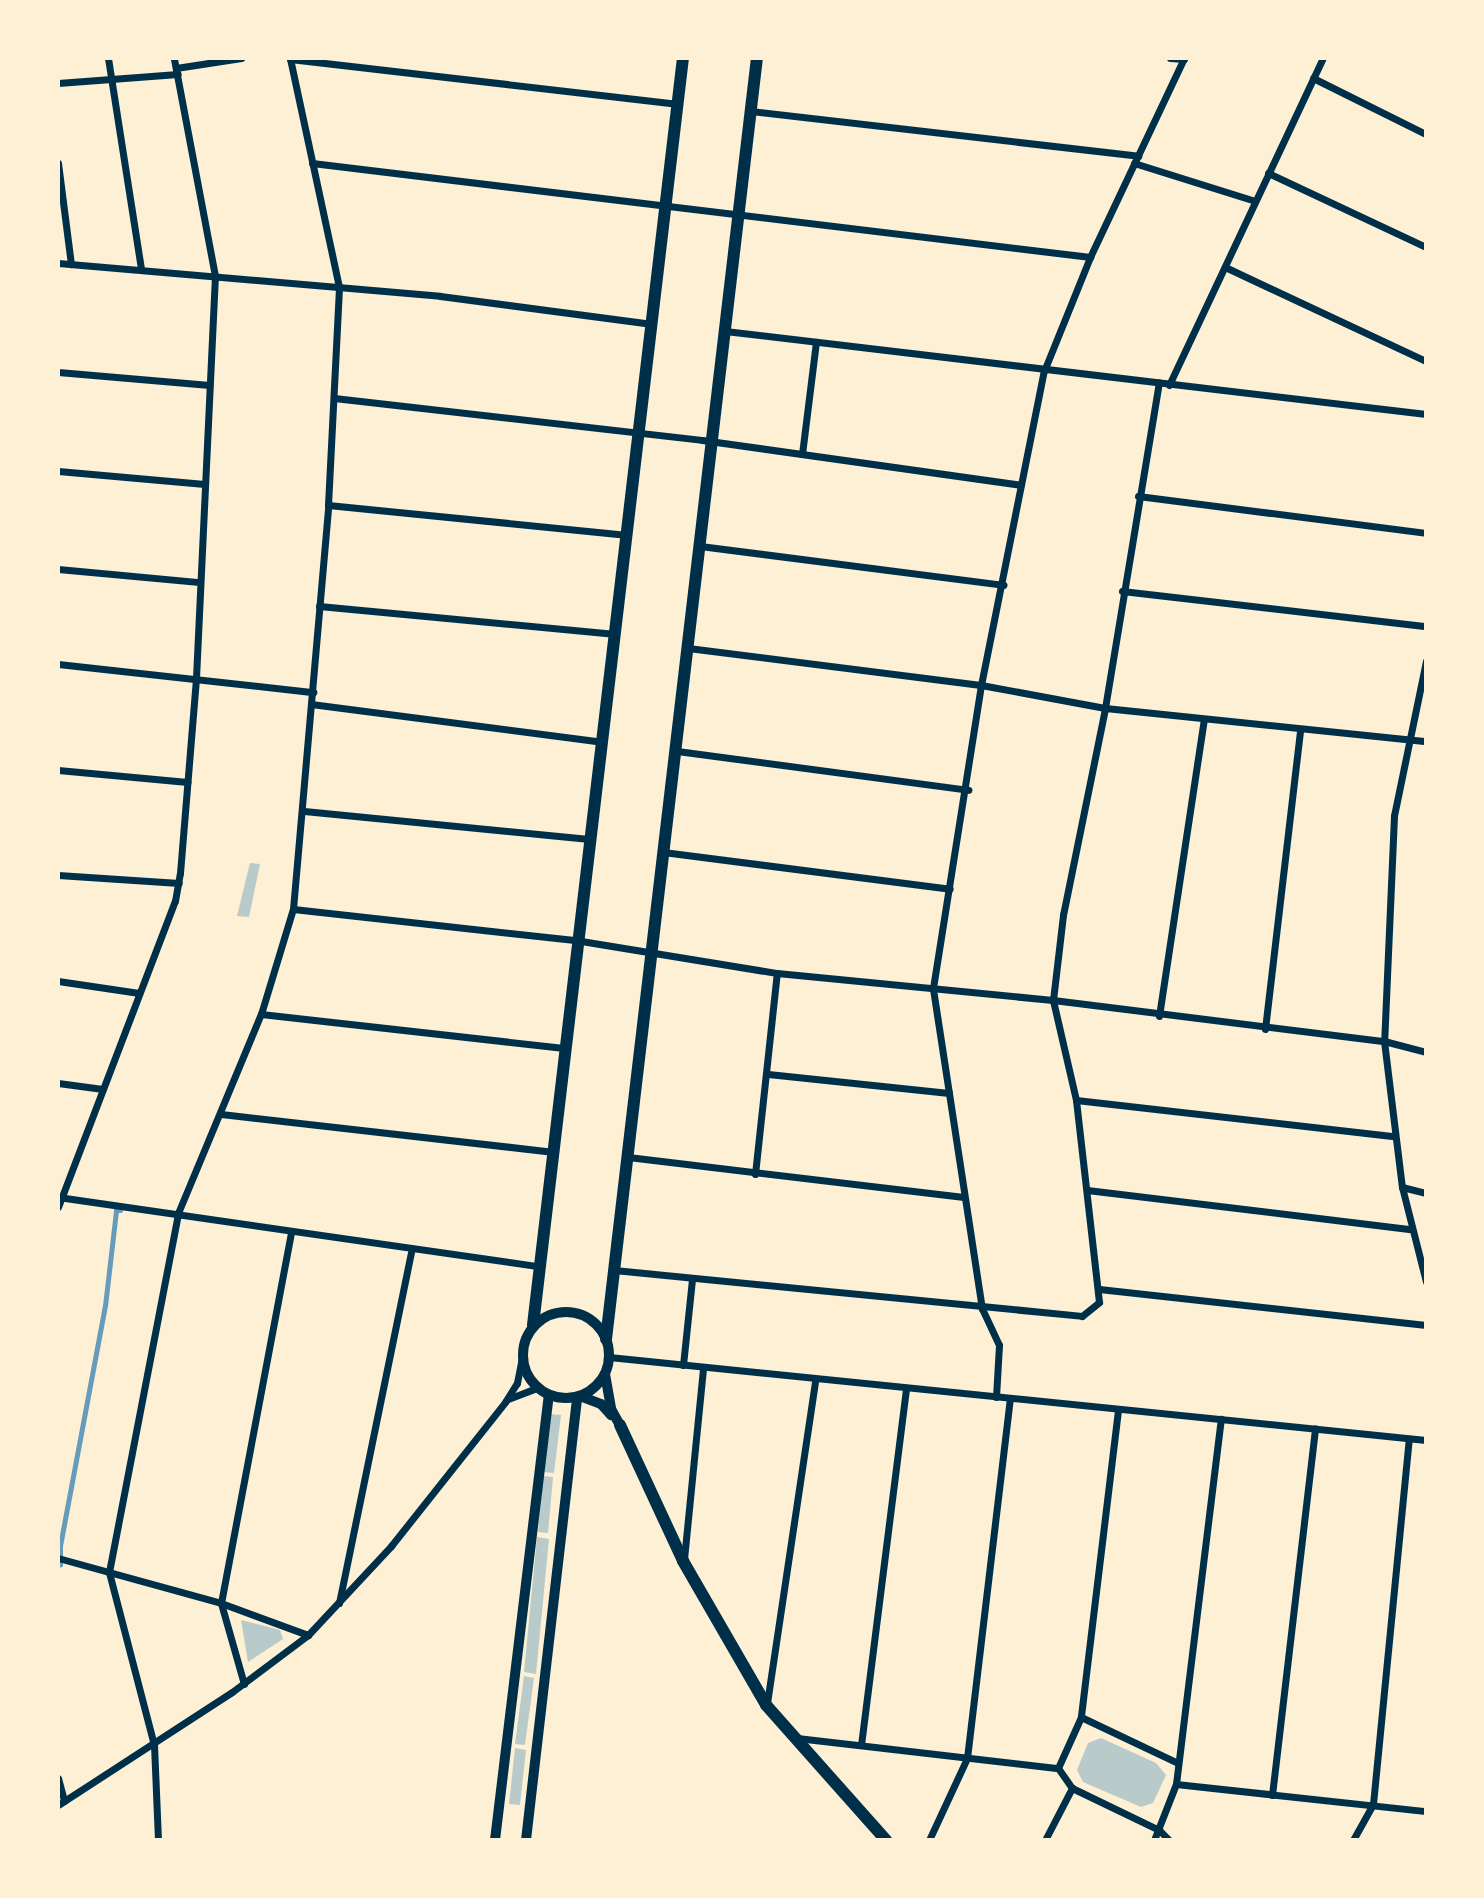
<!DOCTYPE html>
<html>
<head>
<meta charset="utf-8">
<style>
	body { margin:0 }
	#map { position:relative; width:1484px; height:1898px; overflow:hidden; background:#fdf0d5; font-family:"Space Grotesk",sans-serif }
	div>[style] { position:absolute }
	.green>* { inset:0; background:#b9caca }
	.stream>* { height:4.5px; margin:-2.25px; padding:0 2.25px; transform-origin:2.25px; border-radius:2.25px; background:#669bbc }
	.minor>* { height:7px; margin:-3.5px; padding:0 3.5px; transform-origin:3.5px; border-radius:3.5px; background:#003049 }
	.tertiary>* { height:10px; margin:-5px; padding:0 5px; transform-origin:5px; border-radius:5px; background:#003049 }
	.tertiary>.ring { margin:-5px; padding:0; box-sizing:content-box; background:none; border:10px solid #003049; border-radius:50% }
	.secondary>* { height:12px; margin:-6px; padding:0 6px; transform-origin:6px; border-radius:6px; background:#003049 }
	span { translate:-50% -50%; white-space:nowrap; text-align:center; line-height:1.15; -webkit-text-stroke:6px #fdf0d5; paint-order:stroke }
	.frame { position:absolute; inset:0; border:60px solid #fdf0d5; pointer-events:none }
</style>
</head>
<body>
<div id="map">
	<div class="green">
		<div style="clip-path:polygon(250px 863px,260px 864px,249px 917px,237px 916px)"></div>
		<div style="clip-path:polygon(550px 1414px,561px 1415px,554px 1473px,543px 1472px)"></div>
		<div style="clip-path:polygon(543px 1476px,553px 1477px,548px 1533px,538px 1532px)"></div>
		<div style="clip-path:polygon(537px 1537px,549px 1539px,536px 1674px,524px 1672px)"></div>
		<div style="clip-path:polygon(241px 1620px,280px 1630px,283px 1639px,248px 1662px)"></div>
		<div style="clip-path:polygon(524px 1676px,534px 1678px,525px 1745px,515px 1744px)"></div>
		<div style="clip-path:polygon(1101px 1738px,1156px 1763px,1166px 1775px,1153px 1803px,1141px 1807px,1083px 1782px,1077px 1770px,1088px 1743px)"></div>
		<div style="clip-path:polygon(515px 1748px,526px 1750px,520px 1805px,509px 1804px)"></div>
	</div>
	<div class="stream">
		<div style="left:60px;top:1565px;width:19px;rotate:-90deg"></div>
		<div style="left:60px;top:1546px;width:244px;rotate:-79.4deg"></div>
		<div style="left:105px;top:1306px;width:96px;rotate:-83.4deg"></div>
		<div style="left:116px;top:1211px;width:5px"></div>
	</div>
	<div class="minor">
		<div style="left:108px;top:58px;width:214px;rotate:81.1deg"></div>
		<div style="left:1170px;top:58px;width:14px;rotate:4deg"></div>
		<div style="left:290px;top:59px;width:391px;rotate:6.6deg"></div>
		<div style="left:176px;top:68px;width:66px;rotate:-8.7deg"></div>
		<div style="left:1313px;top:78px;width:126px;rotate:26.4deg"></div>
		<div style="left:58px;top:83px;width:120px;rotate:-4.3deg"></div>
		<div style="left:751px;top:111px;width:390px;rotate:6.6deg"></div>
		<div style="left:58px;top:163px;width:102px;rotate:82.7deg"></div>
		<div style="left:312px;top:163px;width:784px;rotate:6.89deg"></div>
		<div style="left:1134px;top:163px;width:127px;rotate:17.4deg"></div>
		<div style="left:1268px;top:173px;width:174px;rotate:25.1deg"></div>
		<div style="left:58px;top:263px;width:383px;rotate:4.9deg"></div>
		<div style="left:440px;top:296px;width:214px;rotate:7.5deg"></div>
		<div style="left:1225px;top:267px;width:222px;rotate:25.1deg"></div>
		<div style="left:725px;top:331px;width:706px;rotate:6.75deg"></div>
		<div style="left:58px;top:372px;width:152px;rotate:4.9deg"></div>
		<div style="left:1169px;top:385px;width:361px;rotate:-64.8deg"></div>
		<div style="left:334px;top:398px;width:370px;rotate:6.5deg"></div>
		<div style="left:702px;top:440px;width:322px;rotate:8deg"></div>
		<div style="left:802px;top:454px;width:113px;rotate:-82.9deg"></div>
		<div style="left:58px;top:471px;width:147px;rotate:5.1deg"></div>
		<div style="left:1138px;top:496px;width:290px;rotate:7.3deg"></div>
		<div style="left:328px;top:505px;width:301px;rotate:5.7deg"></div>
		<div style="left:700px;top:546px;width:306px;rotate:7.3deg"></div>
		<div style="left:58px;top:569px;width:142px;rotate:5.3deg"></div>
		<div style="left:1122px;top:591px;width:306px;rotate:6.6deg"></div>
		<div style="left:319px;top:606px;width:298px;rotate:5.4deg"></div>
		<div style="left:688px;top:648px;width:295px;rotate:7.2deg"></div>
		<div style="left:981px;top:685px;width:126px;rotate:10.5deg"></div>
		<div style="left:1105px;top:708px;width:323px;rotate:5.9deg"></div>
		<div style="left:1426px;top:661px;width:158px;rotate:101.7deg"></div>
		<div style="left:1394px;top:816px;width:225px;rotate:92.5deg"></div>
		<div style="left:1384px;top:1041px;width:147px;rotate:83deg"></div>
		<div style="left:1402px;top:1187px;width:98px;rotate:75.8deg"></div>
		<div style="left:58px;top:664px;width:257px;rotate:6.3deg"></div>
		<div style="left:311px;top:704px;width:293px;rotate:7.4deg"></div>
		<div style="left:677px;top:751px;width:294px;rotate:7.6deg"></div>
		<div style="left:58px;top:770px;width:130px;rotate:5.3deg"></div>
		<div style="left:304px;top:811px;width:289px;rotate:5.6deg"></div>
		<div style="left:663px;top:852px;width:289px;rotate:7.3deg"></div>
		<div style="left:58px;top:875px;width:121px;rotate:3.8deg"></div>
		<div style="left:293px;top:909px;width:290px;rotate:6.3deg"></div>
		<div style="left:581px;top:941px;width:199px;rotate:9.3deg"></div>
		<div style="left:777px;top:973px;width:277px;rotate:5.6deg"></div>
		<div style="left:1053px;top:1000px;width:334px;rotate:7.1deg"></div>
		<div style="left:1384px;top:1041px;width:43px;rotate:14.7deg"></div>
		<div style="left:58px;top:981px;width:82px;rotate:8.4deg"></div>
		<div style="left:261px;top:1014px;width:307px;rotate:6.4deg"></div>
		<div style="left:1159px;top:1016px;width:300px;rotate:-81.4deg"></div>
		<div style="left:1265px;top:1029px;width:302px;rotate:-83.3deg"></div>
		<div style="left:768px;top:1074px;width:182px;rotate:6deg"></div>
		<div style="left:58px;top:1083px;width:45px;rotate:7.6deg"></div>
		<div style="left:1076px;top:1100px;width:320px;rotate:6.5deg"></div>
		<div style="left:221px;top:1114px;width:335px;rotate:6.5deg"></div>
		<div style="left:628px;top:1157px;width:336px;rotate:6.8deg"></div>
		<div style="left:755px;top:1174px;width:202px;rotate:-83.8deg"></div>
		<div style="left:1402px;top:1187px;width:25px;rotate:14deg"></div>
		<div style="left:1087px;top:1190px;width:326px;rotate:6.9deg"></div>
		<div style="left:58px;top:1197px;width:488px;rotate:8.2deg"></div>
		<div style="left:58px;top:1207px;width:328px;rotate:-69.1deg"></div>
		<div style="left:175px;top:901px;width:28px;rotate:-80deg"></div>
		<div style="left:180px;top:873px;width:196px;rotate:-85.3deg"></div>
		<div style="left:196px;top:678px;width:402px;rotate:-87.3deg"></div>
		<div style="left:215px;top:276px;width:222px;rotate:-100.7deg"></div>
		<div style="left:614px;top:1270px;width:470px;rotate:5.6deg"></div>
		<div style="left:1082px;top:1316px;width:22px;rotate:-39deg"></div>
		<div style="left:1099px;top:1302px;width:203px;rotate:-96.5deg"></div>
		<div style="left:1076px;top:1100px;width:103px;rotate:-103deg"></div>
		<div style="left:1053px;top:1000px;width:86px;rotate:-83.3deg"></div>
		<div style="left:1063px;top:915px;width:211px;rotate:-78.5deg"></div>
		<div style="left:1105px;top:708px;width:330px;rotate:-80.6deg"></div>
		<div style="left:1099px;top:1289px;width:329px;rotate:6.3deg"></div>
		<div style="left:609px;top:1357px;width:821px;rotate:5.8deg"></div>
		<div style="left:683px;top:1365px;width:86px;rotate:-84deg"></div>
		<div style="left:996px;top:1397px;width:52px;rotate:-86.7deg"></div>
		<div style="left:999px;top:1345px;width:40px;rotate:-115deg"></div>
		<div style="left:982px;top:1309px;width:325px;rotate:-98.7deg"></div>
		<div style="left:933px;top:988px;width:307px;rotate:-81deg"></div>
		<div style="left:981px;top:685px;width:320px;rotate:-78.7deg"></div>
		<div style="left:1044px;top:371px;width:123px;rotate:-68deg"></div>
		<div style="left:1090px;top:257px;width:220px;rotate:-64.7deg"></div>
		<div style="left:508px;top:1399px;width:31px;rotate:-21deg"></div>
		<div style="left:1118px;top:1410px;width:309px;rotate:96.9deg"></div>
		<div style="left:1081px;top:1717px;width:56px;rotate:114.3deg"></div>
		<div style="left:1058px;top:1768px;width:24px;rotate:55deg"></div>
		<div style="left:1072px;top:1788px;width:97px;rotate:25.8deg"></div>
		<div style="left:1159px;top:1830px;width:14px;rotate:45deg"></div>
		<div style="left:58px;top:1558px;width:169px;rotate:15.4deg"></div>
		<div style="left:221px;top:1603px;width:93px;rotate:20.2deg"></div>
		<div style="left:684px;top:1559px;width:192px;rotate:-84.3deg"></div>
		<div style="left:339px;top:1603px;width:359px;rotate:-78.4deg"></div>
		<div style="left:244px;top:1684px;width:84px;rotate:-105.9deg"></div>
		<div style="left:221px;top:1603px;width:378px;rotate:-79.3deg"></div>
		<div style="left:767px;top:1703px;width:326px;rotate:-81.5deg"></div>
		<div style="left:1081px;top:1717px;width:107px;rotate:25.4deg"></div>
		<div style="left:797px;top:1738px;width:263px;rotate:6.6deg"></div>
		<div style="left:861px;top:1745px;width:358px;rotate:-82.8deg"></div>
		<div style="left:58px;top:1778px;width:24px;rotate:75deg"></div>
		<div style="left:1176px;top:1784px;width:251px;rotate:6.2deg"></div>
		<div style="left:1272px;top:1795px;width:369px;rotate:-83.3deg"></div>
		<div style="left:58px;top:1805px;width:207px;rotate:-33deg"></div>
		<div style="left:232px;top:1692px;width:95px;rotate:-36.9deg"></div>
		<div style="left:308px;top:1635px;width:122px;rotate:-47deg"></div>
		<div style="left:391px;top:1546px;width:184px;rotate:-51.6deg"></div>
		<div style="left:505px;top:1402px;width:22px;rotate:-58deg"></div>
		<div style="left:517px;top:1383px;width:25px;rotate:-79deg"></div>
		<div style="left:158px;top:1840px;width:95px;rotate:-92.4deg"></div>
		<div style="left:154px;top:1745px;width:179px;rotate:-104.6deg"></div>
		<div style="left:109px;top:1572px;width:366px;rotate:-79.1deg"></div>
		<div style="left:178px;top:1213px;width:216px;rotate:-67.4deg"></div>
		<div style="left:261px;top:1014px;width:110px;rotate:-73.1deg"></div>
		<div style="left:293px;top:909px;width:406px;rotate:-85deg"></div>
		<div style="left:328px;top:505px;width:218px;rotate:-87.1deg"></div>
		<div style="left:339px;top:287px;width:234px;rotate:-102.1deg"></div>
		<div style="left:929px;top:1840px;width:90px;rotate:-65.1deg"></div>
		<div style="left:967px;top:1758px;width:362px;rotate:-83.2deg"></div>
		<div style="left:1045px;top:1840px;width:59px;rotate:-62.6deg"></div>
		<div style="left:1154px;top:1840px;width:60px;rotate:-68.6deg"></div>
		<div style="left:1176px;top:1784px;width:368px;rotate:-83deg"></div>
		<div style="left:1353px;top:1840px;width:41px;rotate:-60.9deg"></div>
		<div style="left:1373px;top:1804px;width:367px;rotate:-84.4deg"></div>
	</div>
	<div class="tertiary">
		<div class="ring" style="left:523px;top:1312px;width:76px;height:76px"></div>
		<div style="left:605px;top:1374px;width:36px;rotate:80deg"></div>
		<div style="left:611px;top:1409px;width:18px;rotate:61deg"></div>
		<div style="left:580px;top:1396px;width:22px;rotate:21deg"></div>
		<div style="left:601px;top:1404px;width:15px;rotate:48deg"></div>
		<div style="left:495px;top:1840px;width:448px;rotate:-83.1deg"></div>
		<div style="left:526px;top:1840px;width:445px;rotate:-83.4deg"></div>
	</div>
	<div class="secondary">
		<div style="left:533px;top:1325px;width:1276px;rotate:-83.25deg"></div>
		<div style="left:606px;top:1339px;width:1290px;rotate:-83.28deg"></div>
		<div style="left:620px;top:1425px;width:150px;rotate:65.1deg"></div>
		<div style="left:683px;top:1561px;width:166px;rotate:60deg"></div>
		<div style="left:766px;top:1705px;width:181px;rotate:48.4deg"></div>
	</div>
	<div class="frame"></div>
</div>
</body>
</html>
